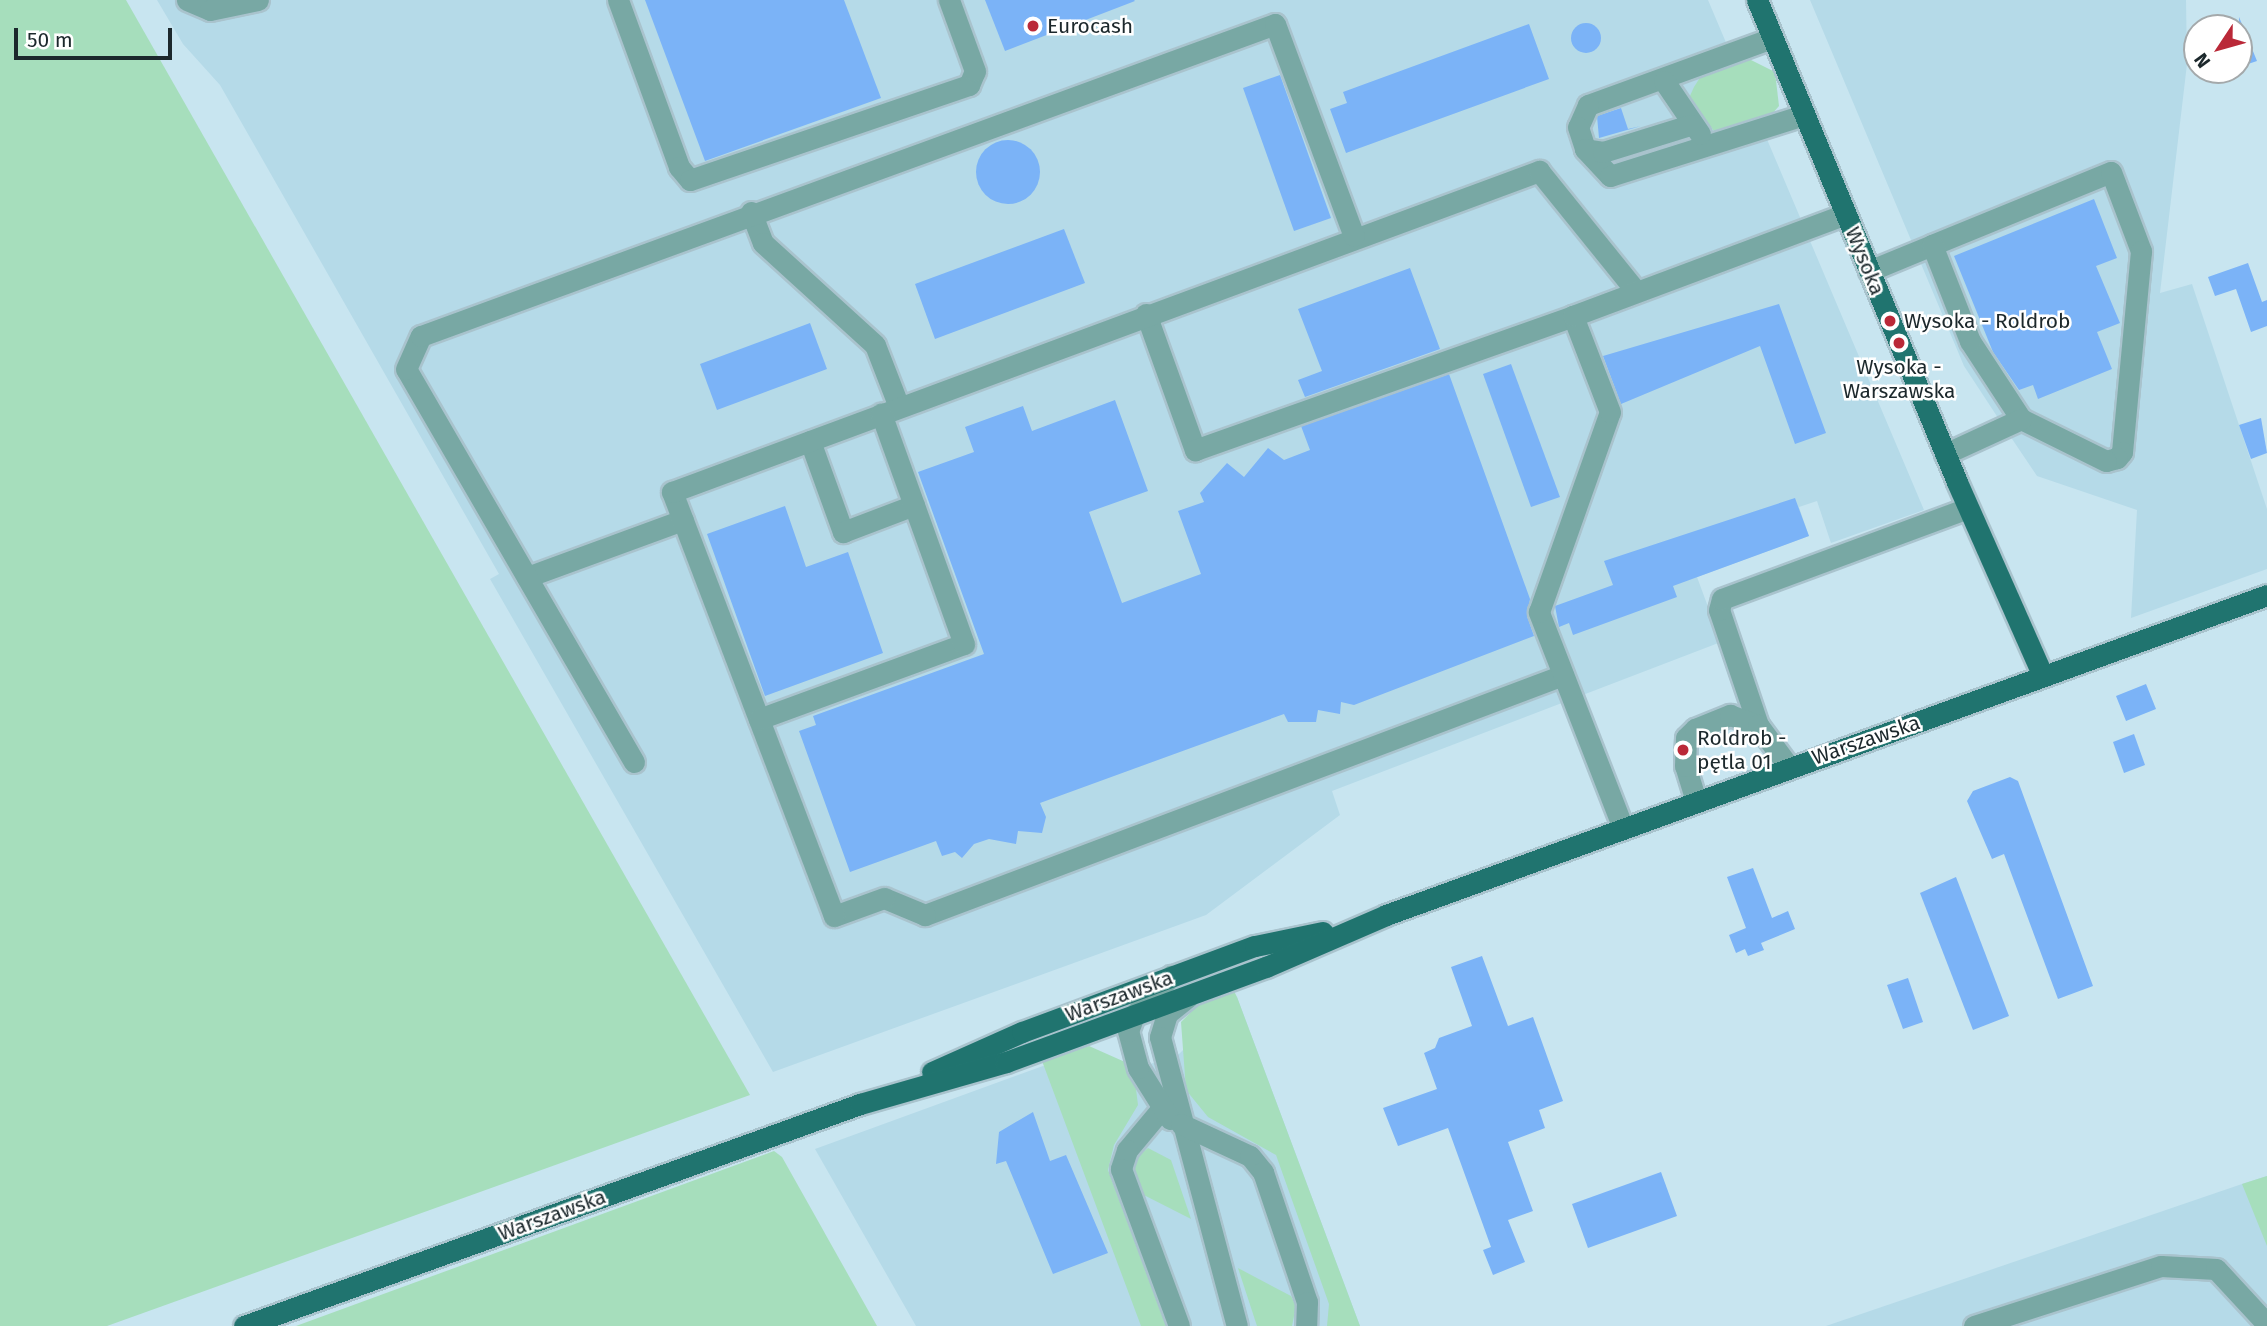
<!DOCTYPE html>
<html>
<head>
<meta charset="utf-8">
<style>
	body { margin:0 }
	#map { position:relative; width:2267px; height:1326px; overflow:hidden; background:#c8e5f0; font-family:"Fira Sans",sans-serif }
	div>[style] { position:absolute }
	.built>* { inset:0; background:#b5dae8 }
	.green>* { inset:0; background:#a6debc }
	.building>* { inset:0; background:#7bb3f7 }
	.round { border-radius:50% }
	.roads { filter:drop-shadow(2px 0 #a9c3cd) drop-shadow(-2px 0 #a9c3cd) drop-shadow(0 2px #a9c3cd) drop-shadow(0 -2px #a9c3cd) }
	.minor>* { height:21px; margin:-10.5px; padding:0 10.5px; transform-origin:10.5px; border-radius:10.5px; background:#78a8a4 }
	.major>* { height:21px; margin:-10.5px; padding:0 10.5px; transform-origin:10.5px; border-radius:10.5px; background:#20746f }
	.dots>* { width:19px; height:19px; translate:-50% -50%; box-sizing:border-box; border:4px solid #fff; border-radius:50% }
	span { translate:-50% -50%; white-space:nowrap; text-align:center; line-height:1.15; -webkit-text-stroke:5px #fff; paint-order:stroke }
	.poi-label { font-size:21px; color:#1c282c }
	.left { translate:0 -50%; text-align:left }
	.street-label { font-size:21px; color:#1c282c }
	.north { position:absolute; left:2183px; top:14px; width:70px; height:70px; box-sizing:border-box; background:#fff; border:2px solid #a4a9ab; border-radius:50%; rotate:234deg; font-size:19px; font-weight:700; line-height:28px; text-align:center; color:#1c282c }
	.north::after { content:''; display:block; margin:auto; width:24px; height:32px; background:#ba2938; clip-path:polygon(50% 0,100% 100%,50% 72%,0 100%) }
	.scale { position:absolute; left:14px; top:28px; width:158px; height:32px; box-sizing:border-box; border:4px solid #1c282c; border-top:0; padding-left:9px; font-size:21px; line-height:24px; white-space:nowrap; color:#1c282c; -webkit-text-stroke:5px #fff; paint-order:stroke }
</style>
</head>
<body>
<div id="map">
	<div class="built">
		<div style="clip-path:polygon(157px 0,1708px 0,1924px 510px,1831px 543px,1817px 501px,1799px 507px,1809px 536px,1697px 577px,1721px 642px,1332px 791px,1340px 815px,1206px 915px,773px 1072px,490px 579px,499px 574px,220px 85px,183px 44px)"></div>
		<div style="clip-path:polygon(1810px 0,2186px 0,2187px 64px,2160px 293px,2192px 284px,2267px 509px,2267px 569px,2131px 618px,2137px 510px,2037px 476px,2006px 430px,1964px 366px)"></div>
		<div style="clip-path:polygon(1237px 997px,1360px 1326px,916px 1326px,815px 1149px,1043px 1066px,1130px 1071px,1179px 1054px)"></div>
		<div style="clip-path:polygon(2267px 1176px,2267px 1326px,1826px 1326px,2242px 1184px)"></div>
	</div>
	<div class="green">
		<div style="clip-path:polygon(0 0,126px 0,750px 1095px,107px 1326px,0 1326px)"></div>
		<div style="clip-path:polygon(1749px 59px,1775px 72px,1779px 106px,1772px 114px,1727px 133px,1714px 131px,1689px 98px,1694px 87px,1701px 76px)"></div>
		<div style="clip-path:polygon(1234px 991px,1237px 997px,1360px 1326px,1327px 1326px,1329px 1304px,1276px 1155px,1208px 1117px,1186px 1090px,1181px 1022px,1199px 1004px)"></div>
		<div style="clip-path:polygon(1089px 1046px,1125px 1062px,1135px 1081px,1138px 1105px,1114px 1145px,1108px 1170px,1166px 1326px,1141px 1326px,1042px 1061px)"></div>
		<div style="clip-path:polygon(1148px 1148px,1171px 1160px,1191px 1219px,1134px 1190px,1130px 1163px)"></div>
		<div style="clip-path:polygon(774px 1151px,782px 1157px,877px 1326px,296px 1326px)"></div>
		<div style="clip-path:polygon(2267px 1176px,2267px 1246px,2242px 1184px)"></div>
		<div style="clip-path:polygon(1238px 1268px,1291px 1296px,1296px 1306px,1292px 1326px,1257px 1326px)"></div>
	</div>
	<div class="building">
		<div style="clip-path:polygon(645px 0,844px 0,881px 98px,705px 161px)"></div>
		<div style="clip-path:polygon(985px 0,1134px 0,1135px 1px,1005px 51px)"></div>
		<div style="clip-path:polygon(2239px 17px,2257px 61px,2239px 67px)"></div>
		<div class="round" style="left:1571px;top:23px;width:30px;height:30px"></div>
		<div style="clip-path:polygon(1529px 24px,1549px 79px,1346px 153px,1330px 109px,1347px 103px,1343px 92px)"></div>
		<div style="clip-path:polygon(1280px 75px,1331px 218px,1294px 231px,1243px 88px)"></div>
		<div style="clip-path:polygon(1621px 108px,1628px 129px,1641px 126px,1599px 138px,1597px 116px)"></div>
		<div class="round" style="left:976px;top:140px;width:64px;height:64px"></div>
		<div style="clip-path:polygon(2094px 199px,2117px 258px,2096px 266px,2120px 323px,2097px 332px,2112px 369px,2038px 399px,2033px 385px,2019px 390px,1993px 352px,1954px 256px)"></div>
		<div style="clip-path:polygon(1064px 229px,1085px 283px,935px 339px,915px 284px)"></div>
		<div style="clip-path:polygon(2248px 263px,2262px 302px,2267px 300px,2267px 326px,2251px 332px,2236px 289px,2215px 296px,2208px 277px)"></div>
		<div style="clip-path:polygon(1410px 268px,1440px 349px,1305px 397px,1298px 380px,1322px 371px,1298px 309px)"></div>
		<div style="clip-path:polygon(1779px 304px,1826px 433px,1795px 444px,1760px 346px,1621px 404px,1603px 356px)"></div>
		<div style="clip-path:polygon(810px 323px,827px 369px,717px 410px,700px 364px)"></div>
		<div style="clip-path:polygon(1511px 364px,1560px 497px,1531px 507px,1483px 374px)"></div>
		<div style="clip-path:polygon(1449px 374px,1530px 599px,1527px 616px,1534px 636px,1354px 705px,1341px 702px,1340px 714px,1318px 710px,1316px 722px,1288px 722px,1284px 714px,1040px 803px,1046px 817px,1042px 833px,1018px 831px,1016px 844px,989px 839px,974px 844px,962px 858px,955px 852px,942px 856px,936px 841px,850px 872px,799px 731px,816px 725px,813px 716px,984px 654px,918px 472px,974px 452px,965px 427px,1023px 406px,1032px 431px,1115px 400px,1148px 491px,1089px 512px,1122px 603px,1201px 574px,1178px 511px,1204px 502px,1200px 493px,1227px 463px,1244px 477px,1268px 448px,1284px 460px,1310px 450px,1301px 426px)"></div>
		<div style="clip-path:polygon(2261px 418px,2267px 453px,2251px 459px,2239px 425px)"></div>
		<div style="clip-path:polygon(1795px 498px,1809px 536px,1673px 586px,1677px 597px,1573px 635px,1569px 623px,1559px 627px,1555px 606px,1613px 585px,1604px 561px)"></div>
		<div style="clip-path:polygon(785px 506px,806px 567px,848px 552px,883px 653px,765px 696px,707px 534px)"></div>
		<div style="clip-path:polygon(2146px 684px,2156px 709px,2126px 721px,2116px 696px)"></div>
		<div style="clip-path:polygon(2134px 734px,2145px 765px,2124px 773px,2113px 742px)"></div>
		<div style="clip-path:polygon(2010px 777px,2018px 781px,2093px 986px,2058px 999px,2004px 854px,1992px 859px,1967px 801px,1973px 791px)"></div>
		<div style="clip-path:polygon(1753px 868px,1772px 918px,1788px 911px,1795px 929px,1761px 943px,1764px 950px,1748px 956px,1745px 949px,1736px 953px,1729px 935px,1746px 928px,1727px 877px)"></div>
		<div style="clip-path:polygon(1956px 877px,2009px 1016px,1973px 1030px,1920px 893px)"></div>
		<div style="clip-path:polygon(1482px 956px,1508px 1026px,1533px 1017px,1563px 1101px,1539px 1110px,1545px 1128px,1508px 1142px,1533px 1211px,1508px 1220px,1525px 1262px,1493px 1275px,1483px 1250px,1491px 1247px,1448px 1128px,1398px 1146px,1383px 1108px,1437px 1089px,1424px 1053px,1435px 1048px,1439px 1038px,1472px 1026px,1451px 967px)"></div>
		<div style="clip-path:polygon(1908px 978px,1923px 1022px,1903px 1029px,1887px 985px)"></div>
		<div style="clip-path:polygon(1033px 1112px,1050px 1161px,1066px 1155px,1108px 1253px,1053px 1274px,1006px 1161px,996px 1164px,999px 1132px)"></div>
		<div style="clip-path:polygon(1661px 1172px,1677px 1216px,1588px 1248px,1572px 1204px)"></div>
	</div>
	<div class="roads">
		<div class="minor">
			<div style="left:187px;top:0;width:25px;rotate:23deg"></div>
			<div style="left:210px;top:10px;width:49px;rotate:-11.8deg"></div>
			<div style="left:618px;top:0;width:178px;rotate:69.9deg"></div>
			<div style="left:679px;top:167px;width:17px;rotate:50deg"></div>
			<div style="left:690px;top:180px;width:295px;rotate:-18.8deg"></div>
			<div style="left:969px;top:85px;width:15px;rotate:-67deg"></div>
			<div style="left:975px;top:71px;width:76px;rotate:-110.1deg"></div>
			<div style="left:1772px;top:38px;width:196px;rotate:160deg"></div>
			<div style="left:1588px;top:105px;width:24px;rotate:114deg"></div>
			<div style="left:1578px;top:127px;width:23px;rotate:72deg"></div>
			<div style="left:1585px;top:149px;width:37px;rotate:47deg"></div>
			<div style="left:1610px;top:176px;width:203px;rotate:-17.5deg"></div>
			<div style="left:1664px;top:81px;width:64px;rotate:55.8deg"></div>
			<div style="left:1585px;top:149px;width:18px;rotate:9deg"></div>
			<div style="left:1603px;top:152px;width:91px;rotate:-17.2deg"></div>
			<div style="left:751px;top:212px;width:33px;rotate:69deg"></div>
			<div style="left:763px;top:243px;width:151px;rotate:42.3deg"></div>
			<div style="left:875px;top:345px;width:66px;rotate:68.8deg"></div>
			<div style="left:1869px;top:271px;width:68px;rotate:-22.4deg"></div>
			<div style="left:1932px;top:245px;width:193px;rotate:-22.2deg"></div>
			<div style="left:2111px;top:172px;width:85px;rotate:69.2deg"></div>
			<div style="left:2141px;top:251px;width:202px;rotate:95.4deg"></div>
			<div style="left:2122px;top:452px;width:8px;rotate:130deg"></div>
			<div style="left:2117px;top:458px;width:11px;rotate:165deg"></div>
			<div style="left:2106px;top:461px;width:95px;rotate:-153.7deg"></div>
			<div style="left:2021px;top:419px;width:93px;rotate:-123.2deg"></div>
			<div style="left:1970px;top:341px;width:103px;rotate:-111.6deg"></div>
			<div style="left:1146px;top:314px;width:145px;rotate:70.2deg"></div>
			<div style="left:1195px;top:450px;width:401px;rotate:-19.5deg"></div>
			<div style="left:810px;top:441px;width:97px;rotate:70.1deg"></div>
			<div style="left:843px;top:532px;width:76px;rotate:-20.8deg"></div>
			<div style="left:1945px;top:454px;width:84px;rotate:-24.7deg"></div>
			<div style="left:527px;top:577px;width:166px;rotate:-20.1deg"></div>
			<div style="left:1563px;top:675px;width:682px;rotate:159.38deg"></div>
			<div style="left:925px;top:915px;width:44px;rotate:-157.5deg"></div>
			<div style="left:884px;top:898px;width:53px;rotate:160.2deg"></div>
			<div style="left:834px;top:916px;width:454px;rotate:-110.9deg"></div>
			<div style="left:672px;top:492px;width:925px;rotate:-20.32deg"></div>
			<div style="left:1539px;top:171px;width:154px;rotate:51.1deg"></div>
			<div style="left:759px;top:719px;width:218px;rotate:-20.1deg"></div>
			<div style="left:964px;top:644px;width:245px;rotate:-109.8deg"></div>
			<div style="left:1758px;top:725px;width:121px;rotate:-108.7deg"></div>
			<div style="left:1719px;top:610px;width:11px;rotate:-75deg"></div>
			<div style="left:1722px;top:599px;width:262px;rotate:-20.3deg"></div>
			<div style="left:634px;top:762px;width:454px;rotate:-120.1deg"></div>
			<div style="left:406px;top:369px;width:36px;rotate:-66deg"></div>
			<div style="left:421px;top:336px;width:909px;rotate:-20.07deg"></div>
			<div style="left:1275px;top:24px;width:226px;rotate:69.6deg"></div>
			<div style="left:1696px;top:801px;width:37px;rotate:-107deg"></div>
			<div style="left:1685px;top:766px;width:28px;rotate:-88deg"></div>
			<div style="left:1686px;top:738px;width:13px;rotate:-45deg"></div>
			<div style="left:1695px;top:729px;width:38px;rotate:-22deg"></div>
			<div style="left:1730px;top:715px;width:30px;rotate:20deg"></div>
			<div style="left:1758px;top:725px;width:52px;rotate:53.6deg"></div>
			<div style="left:1623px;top:828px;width:232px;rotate:-111.3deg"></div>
			<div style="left:1539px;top:612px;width:212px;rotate:-70.5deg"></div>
			<div style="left:1610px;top:412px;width:103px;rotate:-111.1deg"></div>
			<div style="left:1573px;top:316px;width:291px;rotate:-20.5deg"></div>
			<div style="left:1189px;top:996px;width:28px;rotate:141deg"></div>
			<div style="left:1167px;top:1014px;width:24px;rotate:107deg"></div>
			<div style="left:1160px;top:1037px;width:299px;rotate:75.1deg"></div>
			<div style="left:1163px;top:1107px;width:56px;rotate:129.9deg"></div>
			<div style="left:1127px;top:1150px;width:20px;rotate:108deg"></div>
			<div style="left:1121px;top:1169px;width:167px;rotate:69.7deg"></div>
			<div style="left:1170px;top:1119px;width:60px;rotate:-122.1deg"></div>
			<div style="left:1138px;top:1068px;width:38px;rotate:-105deg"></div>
			<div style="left:1128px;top:1031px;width:17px;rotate:-69deg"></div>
			<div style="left:1134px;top:1015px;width:54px;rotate:-46.5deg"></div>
			<div style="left:1181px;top:1124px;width:76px;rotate:24.9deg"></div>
			<div style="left:1250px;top:1156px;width:21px;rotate:51deg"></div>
			<div style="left:1263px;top:1172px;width:137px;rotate:71.3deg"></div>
			<div style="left:1307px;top:1302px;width:24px;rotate:92deg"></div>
			<div style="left:1974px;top:1326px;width:196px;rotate:-17.8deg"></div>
			<div style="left:2161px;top:1266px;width:55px;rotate:3.1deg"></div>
			<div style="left:2216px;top:1269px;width:75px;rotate:47.2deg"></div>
		</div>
		<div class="major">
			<div style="left:1757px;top:0;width:522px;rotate:67.46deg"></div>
			<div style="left:1957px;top:482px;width:212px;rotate:66.1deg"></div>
			<div style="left:932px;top:1072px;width:98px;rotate:-24deg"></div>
			<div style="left:1022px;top:1032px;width:248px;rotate:-20.3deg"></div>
			<div style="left:1255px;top:946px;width:69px;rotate:-11.6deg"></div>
			<div style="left:244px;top:1326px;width:655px;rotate:-19.82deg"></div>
			<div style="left:860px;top:1104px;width:152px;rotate:-16deg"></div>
			<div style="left:1006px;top:1062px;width:277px;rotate:-20.1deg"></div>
			<div style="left:1266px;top:967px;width:131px;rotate:-23.4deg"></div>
			<div style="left:1386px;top:915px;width:937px;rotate:-19.96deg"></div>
		</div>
	</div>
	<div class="dots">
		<div style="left:1033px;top:26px;background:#ba2938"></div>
		<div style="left:1890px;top:321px;background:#ba2938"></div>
		<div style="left:1899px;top:343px;background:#ba2938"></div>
		<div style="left:1683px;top:750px;background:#ba2938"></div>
	</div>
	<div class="poi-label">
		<span class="left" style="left:1047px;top:26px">Eurocash</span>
		<span class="left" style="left:1904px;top:321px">Wysoka - Roldrob</span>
		<span style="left:1899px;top:379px">Wysoka -<br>Warszawska</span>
		<span class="left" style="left:1697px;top:750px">Roldrob -<br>pętla 01</span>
	</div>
	<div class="street-label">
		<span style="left:1865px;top:261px;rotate:68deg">Wysoka</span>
		<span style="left:1866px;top:740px;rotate:-19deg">Warszawska</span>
		<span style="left:1119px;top:996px;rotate:-20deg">Warszawska</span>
		<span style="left:552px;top:1215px;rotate:-20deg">Warszawska</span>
	</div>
	<div class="north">N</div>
	<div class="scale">50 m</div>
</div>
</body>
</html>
